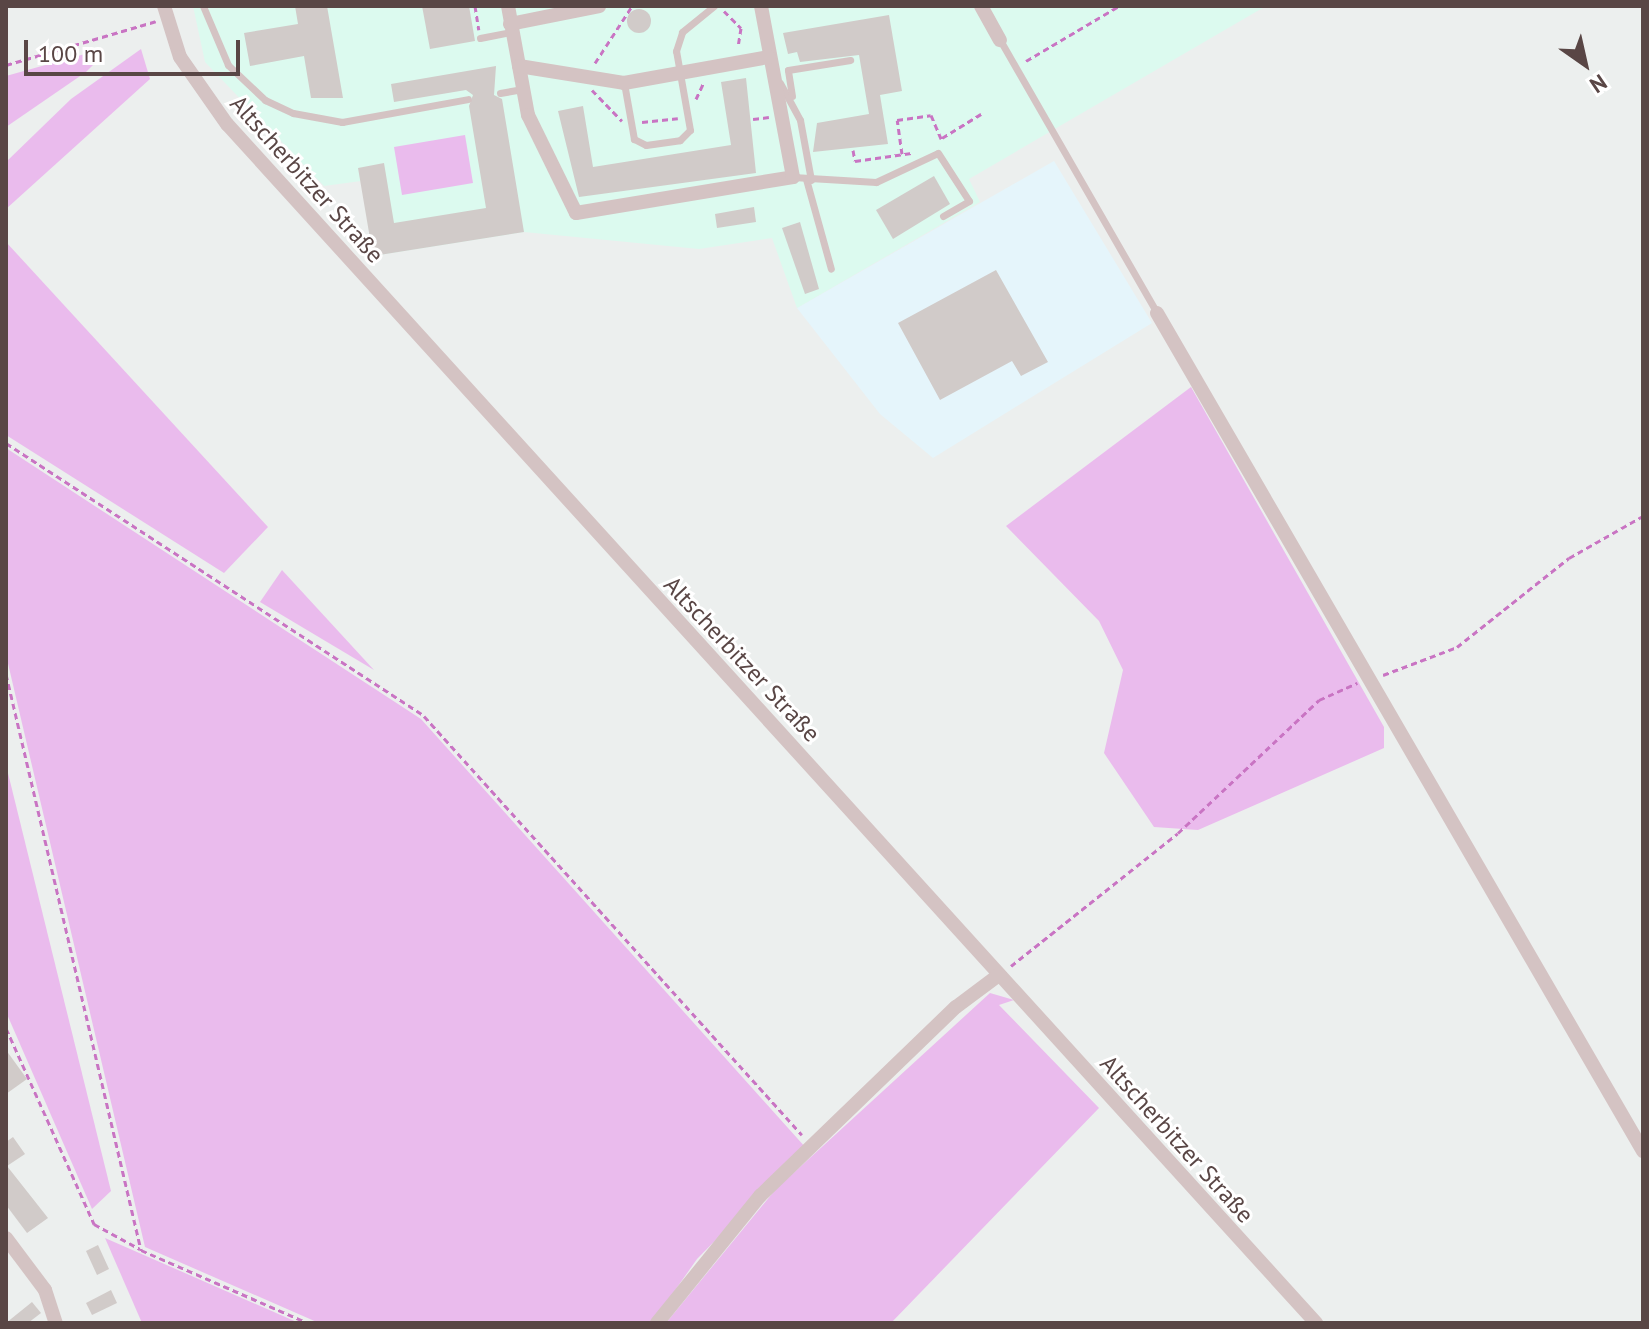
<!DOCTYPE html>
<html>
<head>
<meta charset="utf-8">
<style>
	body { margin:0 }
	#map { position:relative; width:1649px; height:1329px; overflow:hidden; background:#ecefee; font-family:"PT Sans",sans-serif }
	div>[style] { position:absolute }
	.commercial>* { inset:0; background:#e5f5fb }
	.medical>* { inset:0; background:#dcfaef }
	.green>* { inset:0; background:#eabbed }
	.building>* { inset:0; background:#d1cbc9 }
	.round { border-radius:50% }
	.path>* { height:3px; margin-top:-1.5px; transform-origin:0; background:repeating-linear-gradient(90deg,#c974c3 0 6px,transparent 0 10px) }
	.lane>* { height:7px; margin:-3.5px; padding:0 3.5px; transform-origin:3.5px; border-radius:3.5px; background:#d4c3c3 }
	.street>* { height:14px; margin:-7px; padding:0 7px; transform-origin:7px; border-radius:7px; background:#d4c3c3 }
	span { translate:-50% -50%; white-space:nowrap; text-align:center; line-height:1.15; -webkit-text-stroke:6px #fff; paint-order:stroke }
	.street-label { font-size:24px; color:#594645 }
	.frame { position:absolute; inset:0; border:8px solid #594645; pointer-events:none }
	.north { position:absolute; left:1545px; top:24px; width:80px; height:80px; -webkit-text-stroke:6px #fff; paint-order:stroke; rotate:146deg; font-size:22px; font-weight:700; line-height:32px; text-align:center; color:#594645 }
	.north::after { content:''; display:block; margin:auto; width:28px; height:36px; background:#594645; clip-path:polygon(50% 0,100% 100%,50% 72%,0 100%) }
	.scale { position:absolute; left:24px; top:40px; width:216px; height:36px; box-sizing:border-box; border:4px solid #594645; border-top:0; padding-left:10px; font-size:24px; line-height:28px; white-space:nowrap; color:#594645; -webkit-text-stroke:6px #fff; paint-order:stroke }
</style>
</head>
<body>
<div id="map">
	<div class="commercial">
		<div style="clip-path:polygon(1054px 161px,1152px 323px,933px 458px,880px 414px,797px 308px)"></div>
	</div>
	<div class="medical">
		<div style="clip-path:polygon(193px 6px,1266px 6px,969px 179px,980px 202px,797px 308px,772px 238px,699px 249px,524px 232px,373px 256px,361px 181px,324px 186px,205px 62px)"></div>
	</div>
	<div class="green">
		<div style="clip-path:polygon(141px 49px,150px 79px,6px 209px,6px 162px,71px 99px)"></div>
		<div style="clip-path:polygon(92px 52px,96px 62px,86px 72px,6px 127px,6px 76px)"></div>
		<div style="clip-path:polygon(465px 135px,473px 183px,402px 195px,394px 147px)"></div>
		<div style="clip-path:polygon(6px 242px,268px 527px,224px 573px,6px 435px)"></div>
		<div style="clip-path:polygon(1191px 387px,1384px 727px,1384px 748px,1198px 830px,1154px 827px,1104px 753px,1123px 670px,1099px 621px,1006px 526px)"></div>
		<div style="clip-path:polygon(6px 448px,421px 719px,806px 1148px,697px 1259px,652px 1323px,319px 1323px,145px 1247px,6px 655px)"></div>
		<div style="clip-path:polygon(282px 570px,374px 670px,260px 602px)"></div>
		<div style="clip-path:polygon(6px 765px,111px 1191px,92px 1209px,6px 1012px)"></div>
		<div style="clip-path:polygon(990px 993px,1014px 1000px,999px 1005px,1099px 1108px,891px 1323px,666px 1323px,776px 1189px)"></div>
		<div style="clip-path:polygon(105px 1238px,299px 1323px,142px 1323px)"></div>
	</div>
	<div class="building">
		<div style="clip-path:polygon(295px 6px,327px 6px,343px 98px,311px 98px,304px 56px,250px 66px,244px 33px,298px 24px)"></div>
		<div style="clip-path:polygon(422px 6px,469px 6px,475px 41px,430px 49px)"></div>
		<div class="round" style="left:627px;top:9px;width:24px;height:24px"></div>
		<div style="clip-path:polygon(889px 15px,902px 91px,880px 95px,888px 144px,813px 152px,817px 123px,869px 114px,859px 55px,800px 62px,797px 52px,788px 54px,783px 33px)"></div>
		<div style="clip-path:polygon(496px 66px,494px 95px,502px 99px,524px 232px,373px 256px,358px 168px,384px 163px,394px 223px,486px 208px,469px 106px,473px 95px,466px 90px,394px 102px,391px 84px)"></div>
		<div style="clip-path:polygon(746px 78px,756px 173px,579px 197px,558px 111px,583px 106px,593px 167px,731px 145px,721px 82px)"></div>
		<div style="clip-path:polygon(934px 176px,950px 204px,893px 239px,876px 210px)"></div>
		<div style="clip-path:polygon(754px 207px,756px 222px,717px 228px,715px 214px)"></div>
		<div style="clip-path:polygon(800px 222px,819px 289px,805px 294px,782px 228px)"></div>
		<div style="clip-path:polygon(996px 270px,1048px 362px,1021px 376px,1012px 361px,940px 400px,898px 323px)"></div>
		<div style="clip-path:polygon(6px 1050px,27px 1079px,6px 1094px)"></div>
		<div style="clip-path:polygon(13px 1137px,25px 1154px,7px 1166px,48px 1218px,27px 1233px,6px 1205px,6px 1142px)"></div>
		<div style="clip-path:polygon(98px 1245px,109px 1269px,97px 1275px,86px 1251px)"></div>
		<div style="clip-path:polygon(111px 1290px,117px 1303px,92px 1315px,86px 1303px)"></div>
		<div style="clip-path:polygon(32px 1302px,41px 1313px,28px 1323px,6px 1323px)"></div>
	</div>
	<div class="path">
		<div style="left:475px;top:6px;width:24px;rotate:81deg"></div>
		<div style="left:724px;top:11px;width:24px;rotate:45deg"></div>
		<div style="left:741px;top:28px;width:19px;rotate:99deg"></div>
		<div style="left:1026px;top:61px;width:108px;rotate:-30.6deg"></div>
		<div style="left:595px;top:63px;width:68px;rotate:-57deg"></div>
		<div style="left:6px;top:65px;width:156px;rotate:-16.3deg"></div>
		<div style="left:592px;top:90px;width:43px;rotate:45.9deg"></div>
		<div style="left:696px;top:99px;width:17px;rotate:-65deg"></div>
		<div style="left:753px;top:119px;width:16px;rotate:-7deg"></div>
		<div style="left:642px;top:122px;width:36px;rotate:-6deg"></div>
		<div style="left:942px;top:138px;width:46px;rotate:-31.6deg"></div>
		<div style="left:853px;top:150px;width:11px;rotate:80deg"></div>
		<div style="left:855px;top:161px;width:57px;rotate:-8.1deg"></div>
		<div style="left:902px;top:154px;width:34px;rotate:-98deg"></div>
		<div style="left:897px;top:120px;width:34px;rotate:-8deg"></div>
		<div style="left:931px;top:115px;width:26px;rotate:67deg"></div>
		<div style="left:6px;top:443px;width:499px;rotate:33.1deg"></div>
		<div style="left:424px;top:716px;width:564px;rotate:47.94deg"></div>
		<div style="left:6px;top:674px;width:592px;rotate:76.81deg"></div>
		<div style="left:141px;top:1250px;width:182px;rotate:23.6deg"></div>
		<div style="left:1383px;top:675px;width:79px;rotate:-20.7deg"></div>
		<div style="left:1457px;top:647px;width:143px;rotate:-38.5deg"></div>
		<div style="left:1569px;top:558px;width:85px;rotate:-29.6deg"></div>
		<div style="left:1011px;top:966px;width:213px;rotate:-38.5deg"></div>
		<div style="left:1178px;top:833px;width:194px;rotate:-43.3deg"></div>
		<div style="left:1319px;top:700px;width:42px;rotate:-24.1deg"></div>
		<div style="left:6px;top:1028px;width:215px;rotate:65.8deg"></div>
		<div style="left:94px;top:1224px;width:52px;rotate:28.5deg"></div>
	</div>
	<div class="lane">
		<div style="left:203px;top:6px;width:64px;rotate:67deg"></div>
		<div style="left:228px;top:65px;width:51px;rotate:43.4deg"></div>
		<div style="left:265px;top:100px;width:31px;rotate:25deg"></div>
		<div style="left:293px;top:113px;width:50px;rotate:10.4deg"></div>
		<div style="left:342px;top:122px;width:128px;rotate:-10.3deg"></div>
		<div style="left:480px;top:38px;width:33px;rotate:-11deg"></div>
		<div style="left:1000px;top:40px;width:315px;rotate:60.1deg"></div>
		<div style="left:624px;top:83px;width:57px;rotate:79.9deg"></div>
		<div style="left:634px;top:139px;width:13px;rotate:27deg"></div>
		<div style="left:646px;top:145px;width:34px;rotate:-8deg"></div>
		<div style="left:680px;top:140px;width:14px;rotate:-45deg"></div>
		<div style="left:690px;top:130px;width:80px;rotate:-100deg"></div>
		<div style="left:676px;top:51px;width:20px;rotate:-72deg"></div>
		<div style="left:682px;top:32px;width:41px;rotate:-39.1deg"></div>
		<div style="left:780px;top:83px;width:42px;rotate:61.6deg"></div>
		<div style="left:800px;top:120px;width:61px;rotate:79.6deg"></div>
		<div style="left:500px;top:93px;width:23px;rotate:-10deg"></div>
		<div style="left:792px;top:96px;width:26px;rotate:-99deg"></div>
		<div style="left:788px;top:70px;width:63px;rotate:-9.2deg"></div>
		<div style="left:793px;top:177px;width:83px;rotate:3.4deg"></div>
		<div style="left:876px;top:182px;width:68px;rotate:-25.1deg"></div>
		<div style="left:938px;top:153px;width:57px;rotate:57.1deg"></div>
		<div style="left:969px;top:201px;width:30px;rotate:150deg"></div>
		<div style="left:806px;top:179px;width:93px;rotate:74.5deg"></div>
	</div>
	<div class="street">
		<div style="left:164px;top:6px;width:53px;rotate:72.6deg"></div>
		<div style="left:180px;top:57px;width:82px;rotate:55deg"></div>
		<div style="left:227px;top:124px;width:1620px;rotate:47.75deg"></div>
		<div style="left:508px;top:6px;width:111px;rotate:79.6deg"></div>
		<div style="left:528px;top:115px;width:109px;rotate:63.9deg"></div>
		<div style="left:576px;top:213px;width:220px;rotate:-9.4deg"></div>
		<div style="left:793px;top:177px;width:174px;rotate:-100.6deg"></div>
		<div style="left:981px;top:6px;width:39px;rotate:61deg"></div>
		<div style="left:510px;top:24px;width:91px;rotate:-11.4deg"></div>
		<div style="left:519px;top:66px;width:106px;rotate:9.2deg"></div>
		<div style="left:624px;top:83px;width:147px;rotate:-10.2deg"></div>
		<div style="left:1157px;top:313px;width:969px;rotate:59.89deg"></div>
		<div style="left:6px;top:1238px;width:65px;rotate:53.1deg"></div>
		<div style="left:45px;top:1290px;width:35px;rotate:72deg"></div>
		<div style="left:657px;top:1323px;width:164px;rotate:-51deg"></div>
		<div style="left:760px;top:1196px;width:272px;rotate:-44deg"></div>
		<div style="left:956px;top:1007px;width:54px;rotate:-36.7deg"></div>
	</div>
	<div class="street-label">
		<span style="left:307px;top:179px;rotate:48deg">Altscherbitzer Straße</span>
		<span style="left:742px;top:659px;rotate:47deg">Altscherbitzer Straße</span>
		<span style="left:1177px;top:1139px;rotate:48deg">Altscherbitzer Straße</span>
	</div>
	<div class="frame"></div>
	<div class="north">N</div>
	<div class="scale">100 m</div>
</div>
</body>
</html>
